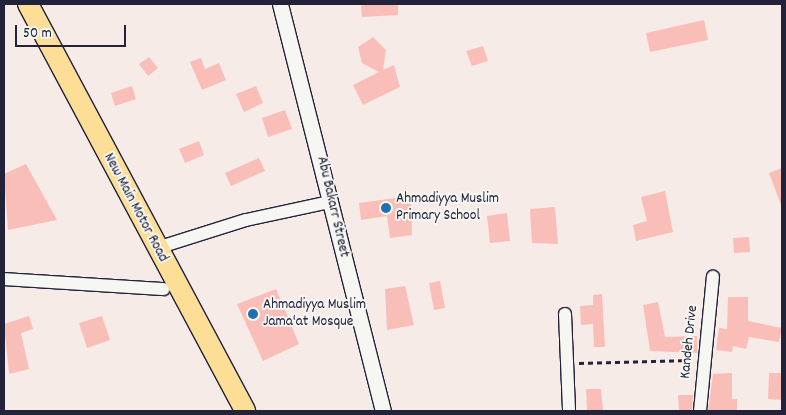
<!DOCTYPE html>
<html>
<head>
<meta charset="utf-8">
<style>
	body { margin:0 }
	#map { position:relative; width:786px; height:415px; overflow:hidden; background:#f7ebe7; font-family:Dekko,sans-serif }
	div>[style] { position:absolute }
	.building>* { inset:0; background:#fabeb9 }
	.path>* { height:2.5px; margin-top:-1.25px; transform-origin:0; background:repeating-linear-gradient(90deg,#22223b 0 5px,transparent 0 9px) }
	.roads { filter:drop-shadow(1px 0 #22223b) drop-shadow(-1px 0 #22223b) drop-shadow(0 1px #22223b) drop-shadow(0 -1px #22223b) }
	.minor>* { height:12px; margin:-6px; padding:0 6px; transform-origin:6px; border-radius:6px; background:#f6f6f2 }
	.tertiary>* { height:15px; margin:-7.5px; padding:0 7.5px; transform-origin:7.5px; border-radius:7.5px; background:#f6f6f2 }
	.trunk>* { height:20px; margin:-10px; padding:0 10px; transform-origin:10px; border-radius:10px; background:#fdde96 }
	.dots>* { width:14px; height:14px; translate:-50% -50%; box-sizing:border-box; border:2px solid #f6f6f2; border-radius:50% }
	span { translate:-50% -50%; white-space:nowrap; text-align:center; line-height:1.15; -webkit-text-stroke:4px #f6f6f2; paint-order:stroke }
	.poi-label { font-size:15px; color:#22223b }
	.left { translate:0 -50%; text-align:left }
	.street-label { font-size:15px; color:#22223b }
	.frame { position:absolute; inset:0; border:5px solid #22223b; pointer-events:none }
	.scale { position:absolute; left:15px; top:25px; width:111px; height:22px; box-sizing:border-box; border:2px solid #22223b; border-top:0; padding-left:6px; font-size:15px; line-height:18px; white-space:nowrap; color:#22223b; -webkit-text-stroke:4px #f6f6f2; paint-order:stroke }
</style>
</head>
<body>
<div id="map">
	<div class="building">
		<div style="clip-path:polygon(366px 4px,398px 4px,398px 15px,362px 17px,361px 6px)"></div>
		<div style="clip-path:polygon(704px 20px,708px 40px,650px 52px,646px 33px)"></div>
		<div style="clip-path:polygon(373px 37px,386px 50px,383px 70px,394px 65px,400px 87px,363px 105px,353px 85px,379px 72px,362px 63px,358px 47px)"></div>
		<div style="clip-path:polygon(483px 46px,488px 61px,472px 66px,466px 51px)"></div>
		<div style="clip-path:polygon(149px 57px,158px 68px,148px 76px,139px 64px)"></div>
		<div style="clip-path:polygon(201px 58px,205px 69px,219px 63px,226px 80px,202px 90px,190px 62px)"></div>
		<div style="clip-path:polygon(132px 86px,136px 99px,115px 106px,111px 93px)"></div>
		<div style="clip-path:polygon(256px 86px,263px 103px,244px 112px,236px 94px)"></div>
		<div style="clip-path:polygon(285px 110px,292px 129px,268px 137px,262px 118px)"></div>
		<div style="clip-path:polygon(199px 141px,204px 155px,185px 163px,179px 149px)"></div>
		<div style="clip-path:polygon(259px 158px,265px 171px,231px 186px,225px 173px)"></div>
		<div style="clip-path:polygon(26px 164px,57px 220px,8px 230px,4px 174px)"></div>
		<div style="clip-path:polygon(782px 168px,782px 205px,781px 205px,769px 173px)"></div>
		<div style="clip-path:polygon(665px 191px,673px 232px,636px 241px,633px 225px,647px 221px,641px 197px)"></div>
		<div style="clip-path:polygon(411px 196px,412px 235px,390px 238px,387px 216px,361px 220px,359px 203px)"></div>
		<div style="clip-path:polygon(555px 207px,558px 244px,532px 243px,530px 209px)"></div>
		<div style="clip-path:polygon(507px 213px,510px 241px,490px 243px,487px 216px)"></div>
		<div style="clip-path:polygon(749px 237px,750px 252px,734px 253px,733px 238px)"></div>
		<div style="clip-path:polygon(440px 281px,445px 308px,434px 310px,429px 283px)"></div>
		<div style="clip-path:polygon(405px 286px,414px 325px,387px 330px,385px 289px)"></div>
		<div style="clip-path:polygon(276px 289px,299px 344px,263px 361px,237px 304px)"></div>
		<div style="clip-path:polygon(602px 294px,605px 347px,594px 347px,593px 324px,581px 325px,580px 306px,593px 305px,593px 295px)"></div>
		<div style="clip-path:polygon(728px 297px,748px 297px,748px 321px,782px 328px,779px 342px,749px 337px,746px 349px,733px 346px,732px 352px,716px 350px,719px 328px,727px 329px)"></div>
		<div style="clip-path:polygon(658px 302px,665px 337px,697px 336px,697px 353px,650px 351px,643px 305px)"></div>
		<div style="clip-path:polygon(29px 316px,33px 329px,21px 333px,29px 369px,9px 374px,4px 324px)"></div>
		<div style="clip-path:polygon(102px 316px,110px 340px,87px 348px,79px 323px)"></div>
		<div style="clip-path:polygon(732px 373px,732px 399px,737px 399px,737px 411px,708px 411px,713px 374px)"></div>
		<div style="clip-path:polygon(769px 373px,782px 373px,782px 400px,768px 399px)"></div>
		<div style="clip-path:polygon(586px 389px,601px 389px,603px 411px,587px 411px)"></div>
		<div style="clip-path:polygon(678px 395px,693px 395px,692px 411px,679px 411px)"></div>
	</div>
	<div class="path">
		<div style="left:579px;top:363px;width:112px;rotate:-1.5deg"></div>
	</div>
	<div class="roads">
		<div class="minor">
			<div style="left:157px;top:248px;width:93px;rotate:-17.5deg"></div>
			<div style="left:246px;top:220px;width:86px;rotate:-12.1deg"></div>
			<div style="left:4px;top:279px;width:160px;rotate:3.6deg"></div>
			<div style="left:565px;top:314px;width:97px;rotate:87.6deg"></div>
			<div style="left:700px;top:411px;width:135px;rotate:-84.5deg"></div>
		</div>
		<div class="tertiary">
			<div style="left:280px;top:4px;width:420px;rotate:75.8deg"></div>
		</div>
		<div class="trunk">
			<div style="left:28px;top:4px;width:461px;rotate:61.9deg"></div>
		</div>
	</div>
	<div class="dots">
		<div style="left:386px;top:208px;background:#1f6fb2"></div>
		<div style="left:253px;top:314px;background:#1f6fb2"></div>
	</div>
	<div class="poi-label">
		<span class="left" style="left:396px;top:208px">Ahmadiyya Muslim<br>Primary School</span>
		<span class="left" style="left:263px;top:314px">Ahmadiyya Muslim<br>Jama'at Mosque</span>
	</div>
	<div class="street-label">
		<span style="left:332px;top:207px;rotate:77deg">Abu Bakarr Street</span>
		<span style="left:135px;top:208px;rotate:62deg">New Main Motor Road</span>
		<span style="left:690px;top:342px;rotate:-84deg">Kandeh Drive</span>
	</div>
	<div class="frame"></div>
	<div class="scale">50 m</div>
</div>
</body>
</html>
